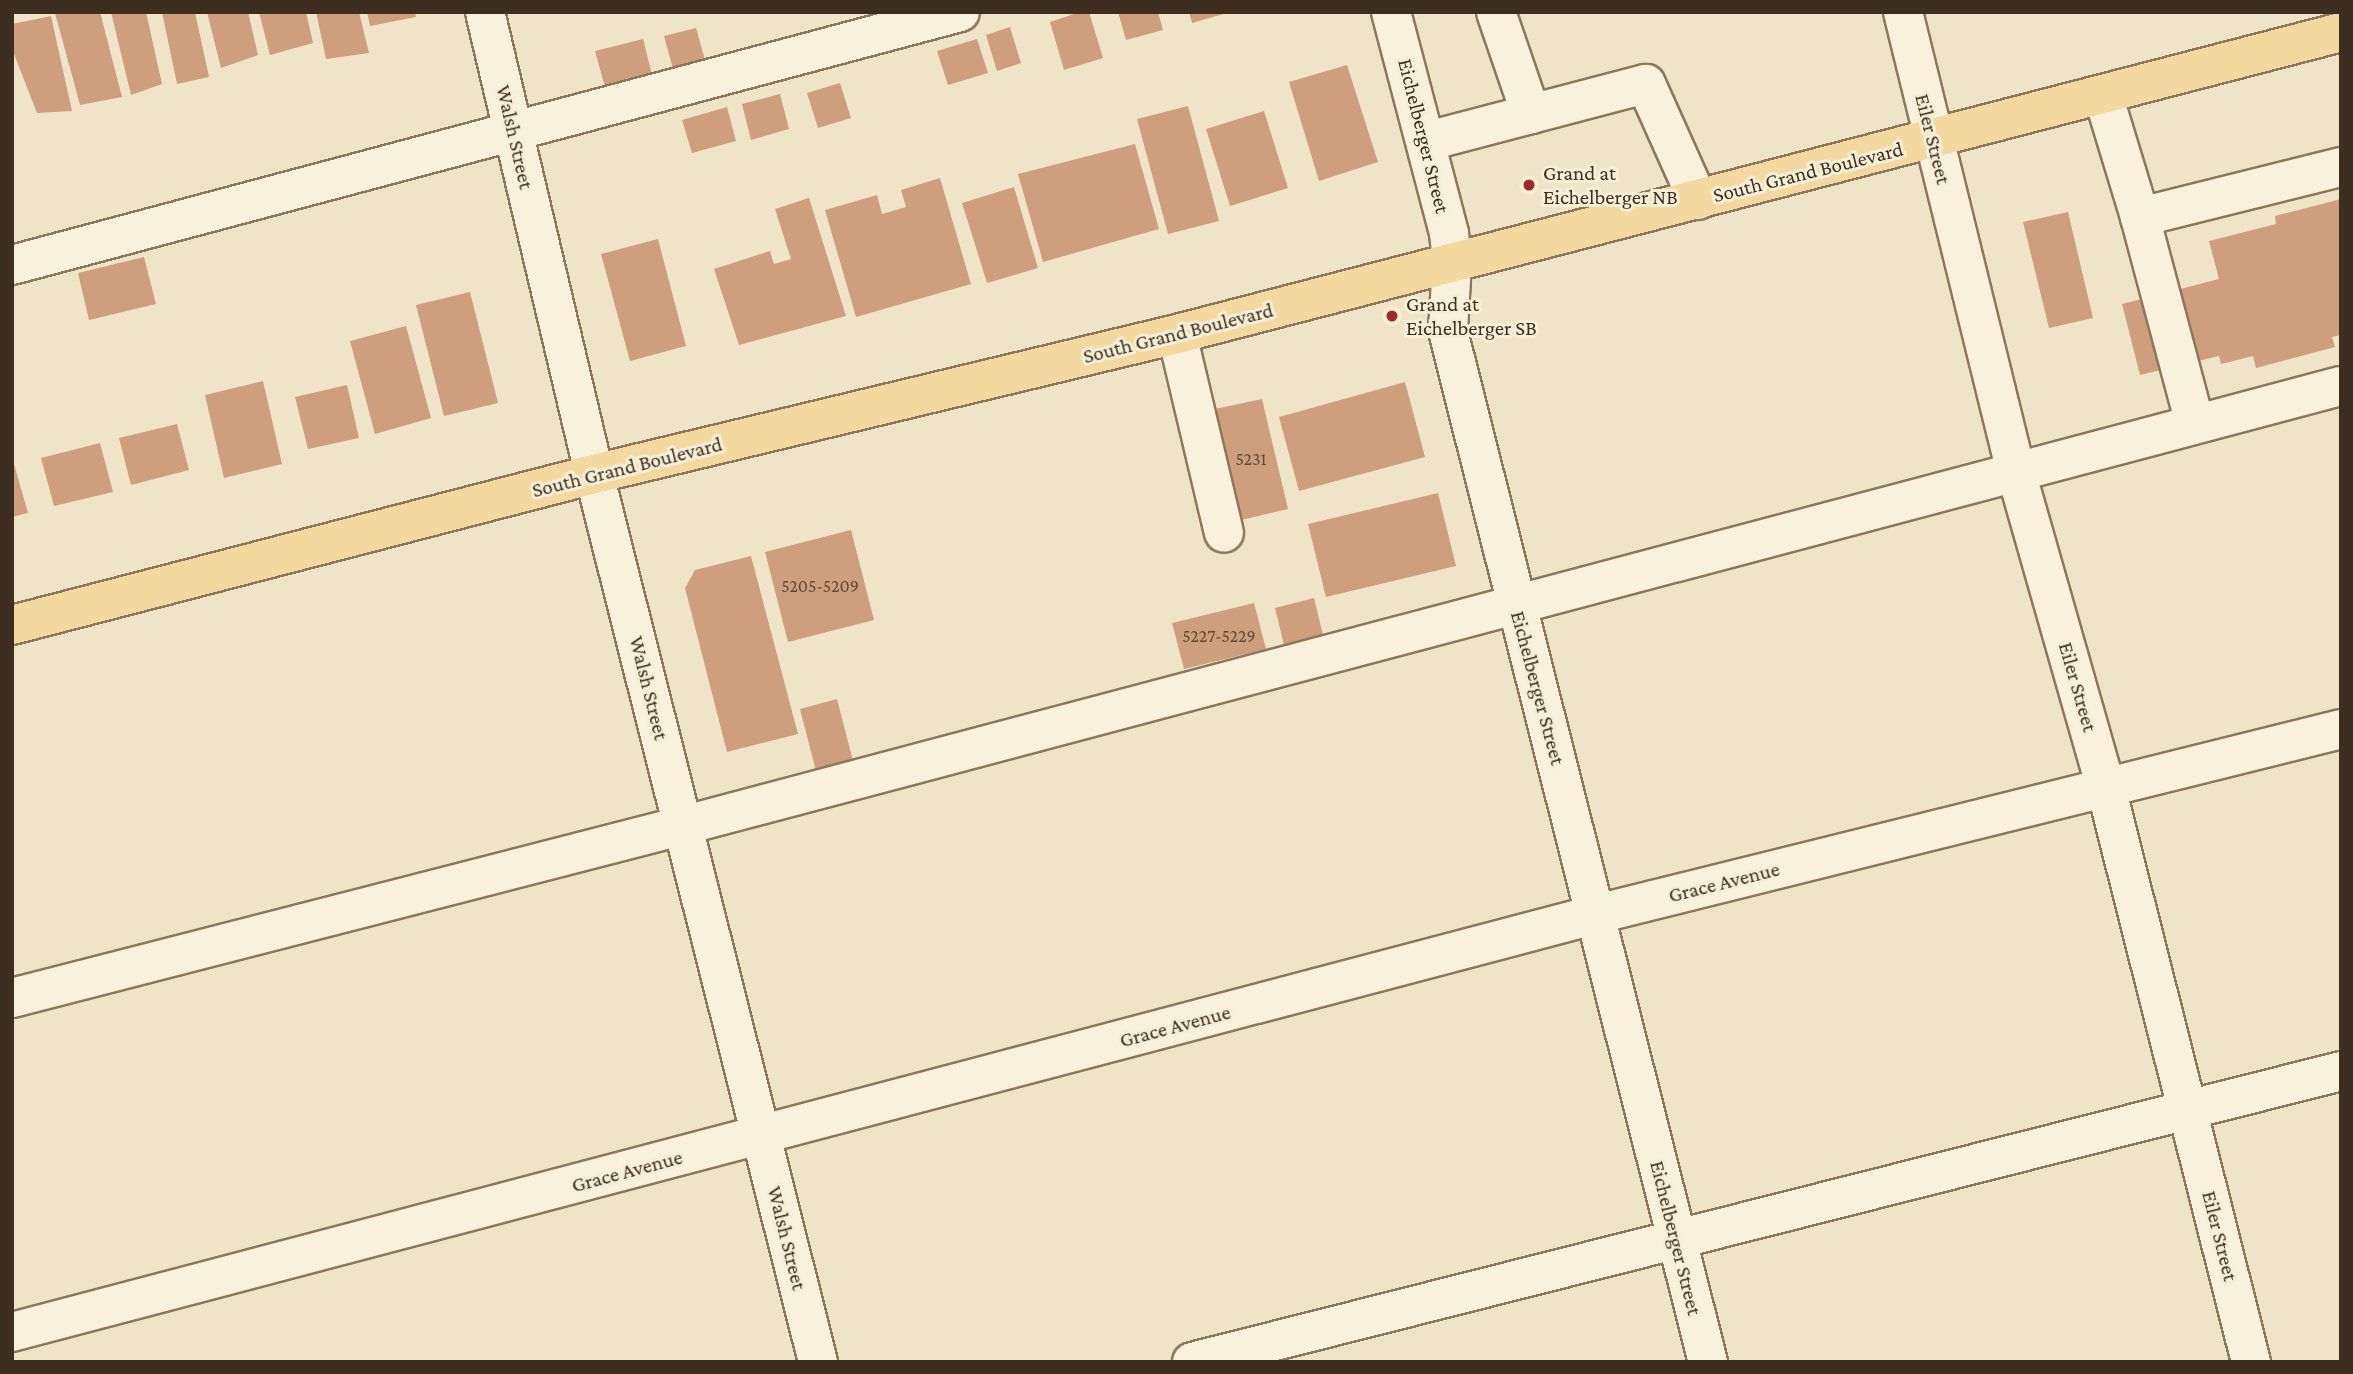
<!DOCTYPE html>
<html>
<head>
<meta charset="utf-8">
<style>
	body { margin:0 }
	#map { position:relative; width:2353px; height:1374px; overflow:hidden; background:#f0e4c8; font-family:"Crimson Pro",serif }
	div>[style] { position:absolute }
	.building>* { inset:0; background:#cf9f7d }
	.roads { filter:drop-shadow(2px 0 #8d765c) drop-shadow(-2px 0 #8d765c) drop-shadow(0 2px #8d765c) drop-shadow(0 -2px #8d765c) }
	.minor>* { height:38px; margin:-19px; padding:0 19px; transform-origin:19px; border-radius:19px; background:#faf1dc }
	.major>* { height:38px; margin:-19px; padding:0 19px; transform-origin:19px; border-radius:19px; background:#f3d9a0 }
	.dots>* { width:19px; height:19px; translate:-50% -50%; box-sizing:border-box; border:4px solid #f7eed8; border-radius:50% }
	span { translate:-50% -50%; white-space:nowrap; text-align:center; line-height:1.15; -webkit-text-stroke:6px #f7eed8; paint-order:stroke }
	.number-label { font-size:18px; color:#624a37 }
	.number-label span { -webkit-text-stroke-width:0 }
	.street-label { font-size:21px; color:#3d2e20 }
	.poi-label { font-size:21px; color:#3d2e20 }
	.left { translate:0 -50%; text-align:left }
	.frame { position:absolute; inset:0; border:14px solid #3d2e20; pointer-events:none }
</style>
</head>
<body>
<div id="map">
	<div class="building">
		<div style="clip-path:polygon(100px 12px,122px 97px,80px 105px,55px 13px)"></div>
		<div style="clip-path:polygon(111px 12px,146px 12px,162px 84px,131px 95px)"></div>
		<div style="clip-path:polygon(162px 12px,195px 12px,209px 77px,177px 84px)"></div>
		<div style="clip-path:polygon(207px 12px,248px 12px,258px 55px,221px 68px)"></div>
		<div style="clip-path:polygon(259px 12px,306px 12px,313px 43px,270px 55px)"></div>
		<div style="clip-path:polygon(316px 12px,359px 12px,369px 53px,326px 59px)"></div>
		<div style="clip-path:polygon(367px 12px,415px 12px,416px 17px,370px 26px)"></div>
		<div style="clip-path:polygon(1080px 12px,1089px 12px,1103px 58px,1064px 70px,1050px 22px)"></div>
		<div style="clip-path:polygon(1118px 12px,1158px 12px,1163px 30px,1126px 40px)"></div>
		<div style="clip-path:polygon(1189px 12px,1227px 12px,1227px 13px,1192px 23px)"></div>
		<div style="clip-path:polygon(51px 16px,72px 111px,37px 113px,12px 49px,12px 24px)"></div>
		<div style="clip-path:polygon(1010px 27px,1021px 63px,997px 71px,986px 35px)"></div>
		<div style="clip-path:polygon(696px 28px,705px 60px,673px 69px,664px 36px)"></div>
		<div style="clip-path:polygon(643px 39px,652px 75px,605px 87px,595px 51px)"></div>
		<div style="clip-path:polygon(977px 39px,988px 73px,948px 85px,937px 51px)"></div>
		<div style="clip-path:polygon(1347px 65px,1378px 162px,1319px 181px,1289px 82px)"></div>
		<div style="clip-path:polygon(840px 83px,851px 118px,818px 128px,807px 93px)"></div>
		<div style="clip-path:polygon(780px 94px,789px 129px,751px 140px,742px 104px)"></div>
		<div style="clip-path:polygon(1188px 106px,1219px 221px,1168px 234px,1137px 119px)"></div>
		<div style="clip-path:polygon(727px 107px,736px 141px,692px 153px,682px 120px)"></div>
		<div style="clip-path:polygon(1264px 111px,1288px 188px,1230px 206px,1206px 129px)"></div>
		<div style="clip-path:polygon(1135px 144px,1159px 229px,1043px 262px,1018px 174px)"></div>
		<div style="clip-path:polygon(940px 178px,971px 284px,856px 317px,825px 210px,877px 195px,882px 214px,906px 207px,901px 190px)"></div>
		<div style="clip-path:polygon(1014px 187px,1038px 268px,987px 283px,962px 203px)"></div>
		<div style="clip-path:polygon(809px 198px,846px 316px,739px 345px,714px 269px,770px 251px,774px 264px,791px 259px,775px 209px)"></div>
		<div style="clip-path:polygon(2341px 199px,2341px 335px,2332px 337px,2335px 347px,2256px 368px,2253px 356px,2221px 364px,2219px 356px,2140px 375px,2122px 304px,2219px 279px,2209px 241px,2276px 224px,2275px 216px)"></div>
		<div style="clip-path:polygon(2068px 212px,2093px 318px,2049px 328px,2023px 222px)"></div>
		<div style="clip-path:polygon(658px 239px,686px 346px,630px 361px,601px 254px)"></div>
		<div style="clip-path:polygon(144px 257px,156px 304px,89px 320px,78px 273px)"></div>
		<div style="clip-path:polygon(470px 292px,498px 403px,444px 416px,416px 305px)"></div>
		<div style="clip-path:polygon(406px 326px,431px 418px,375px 434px,350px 341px)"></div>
		<div style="clip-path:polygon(263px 381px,282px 464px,224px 478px,205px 395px)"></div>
		<div style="clip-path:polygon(1405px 382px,1425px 457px,1299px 491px,1279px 417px)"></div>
		<div style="clip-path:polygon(347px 385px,359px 438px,308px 449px,295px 397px)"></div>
		<div style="clip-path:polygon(1262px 399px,1288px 509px,1241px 520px,1215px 409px)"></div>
		<div style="clip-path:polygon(177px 424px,189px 470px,131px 485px,119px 438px)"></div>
		<div style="clip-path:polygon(100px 443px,113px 492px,54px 506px,41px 458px)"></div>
		<div style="clip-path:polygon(12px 457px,28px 513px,12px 517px)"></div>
		<div style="clip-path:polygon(1438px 493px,1456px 566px,1326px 597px,1308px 524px)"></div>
		<div style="clip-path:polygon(851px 530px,874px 620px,788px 642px,765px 552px)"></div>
		<div style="clip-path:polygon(751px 556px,798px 734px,727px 752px,685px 588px,695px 570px)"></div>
		<div style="clip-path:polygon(1314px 598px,1324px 639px,1285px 649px,1275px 608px)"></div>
		<div style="clip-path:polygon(1254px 603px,1266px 649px,1184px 669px,1172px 623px)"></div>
		<div style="clip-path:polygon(837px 699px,853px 761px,816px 771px,800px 709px)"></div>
	</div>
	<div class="roads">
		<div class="minor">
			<div style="left:485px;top:12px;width:475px;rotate:76.7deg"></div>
			<div style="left:594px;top:474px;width:916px;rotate:75.84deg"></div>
			<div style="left:1391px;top:12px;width:228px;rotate:75.3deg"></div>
			<div style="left:1449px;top:233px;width:30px;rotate:84deg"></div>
			<div style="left:1452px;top:263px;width:68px;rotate:93.4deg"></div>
			<div style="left:1448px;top:331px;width:1063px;rotate:75.85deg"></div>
			<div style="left:1496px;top:12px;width:108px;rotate:71.1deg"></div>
			<div style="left:1903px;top:12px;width:474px;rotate:76.2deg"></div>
			<div style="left:2016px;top:472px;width:329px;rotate:74.1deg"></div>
			<div style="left:2106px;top:788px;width:592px;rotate:75.82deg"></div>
			<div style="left:2103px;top:95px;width:127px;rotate:73.1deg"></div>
			<div style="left:2140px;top:217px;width:207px;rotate:-14deg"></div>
			<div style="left:1428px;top:141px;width:225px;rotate:-14.7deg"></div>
			<div style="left:1646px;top:84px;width:127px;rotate:65.9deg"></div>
			<div style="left:2140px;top:217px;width:214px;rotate:75.1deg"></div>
			<div style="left:12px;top:265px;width:981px;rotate:-14.94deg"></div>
			<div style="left:1177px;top:334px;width:204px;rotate:76.7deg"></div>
			<div style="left:12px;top:998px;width:695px;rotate:-14.42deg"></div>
			<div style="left:685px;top:825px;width:1713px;rotate:-14.85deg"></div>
			<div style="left:12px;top:1332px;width:1639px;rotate:-14.77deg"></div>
			<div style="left:1597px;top:914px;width:767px;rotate:-13.96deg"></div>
			<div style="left:1192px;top:1362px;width:1185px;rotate:-14.21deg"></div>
		</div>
		<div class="major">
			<div style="left:12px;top:625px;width:601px;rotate:-14.54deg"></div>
			<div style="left:594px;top:474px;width:600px;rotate:-13.5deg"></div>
			<div style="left:1177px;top:334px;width:1203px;rotate:-14.54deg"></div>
		</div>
	</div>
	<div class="dots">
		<div style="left:1529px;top:185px;background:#9e2a2b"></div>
		<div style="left:1392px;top:316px;background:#9e2a2b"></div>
	</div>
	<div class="number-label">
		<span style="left:1251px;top:459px">5231</span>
		<span style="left:820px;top:586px">5205-5209</span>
		<span style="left:1219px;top:636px">5227-5229</span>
	</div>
	<div class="street-label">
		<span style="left:1424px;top:136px;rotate:76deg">Eichelberger Street</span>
		<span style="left:515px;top:137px;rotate:77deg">Walsh Street</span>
		<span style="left:1933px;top:139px;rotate:76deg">Eiler Street</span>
		<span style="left:1808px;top:172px;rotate:-14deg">South Grand Boulevard</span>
		<span style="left:1178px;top:333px;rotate:-14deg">South Grand Boulevard</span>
		<span style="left:627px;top:467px;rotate:-14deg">South Grand Boulevard</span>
		<span style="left:2078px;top:687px;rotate:74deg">Eiler Street</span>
		<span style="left:649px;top:688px;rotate:76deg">Walsh Street</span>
		<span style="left:1538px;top:688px;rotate:75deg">Eichelberger Street</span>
		<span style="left:1724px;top:882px;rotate:-14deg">Grace Avenue</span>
		<span style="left:1175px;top:1026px;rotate:-15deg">Grace Avenue</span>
		<span style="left:627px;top:1171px;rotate:-15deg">Grace Avenue</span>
		<span style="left:2220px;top:1236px;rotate:76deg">Eiler Street</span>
		<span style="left:787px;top:1238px;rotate:76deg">Walsh Street</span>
		<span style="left:1676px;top:1238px;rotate:76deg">Eichelberger Street</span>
	</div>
	<div class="poi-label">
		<span class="left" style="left:1543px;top:185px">Grand at<br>Eichelberger NB</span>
		<span class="left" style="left:1406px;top:316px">Grand at<br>Eichelberger SB</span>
	</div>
	<div class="frame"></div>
</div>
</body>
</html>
